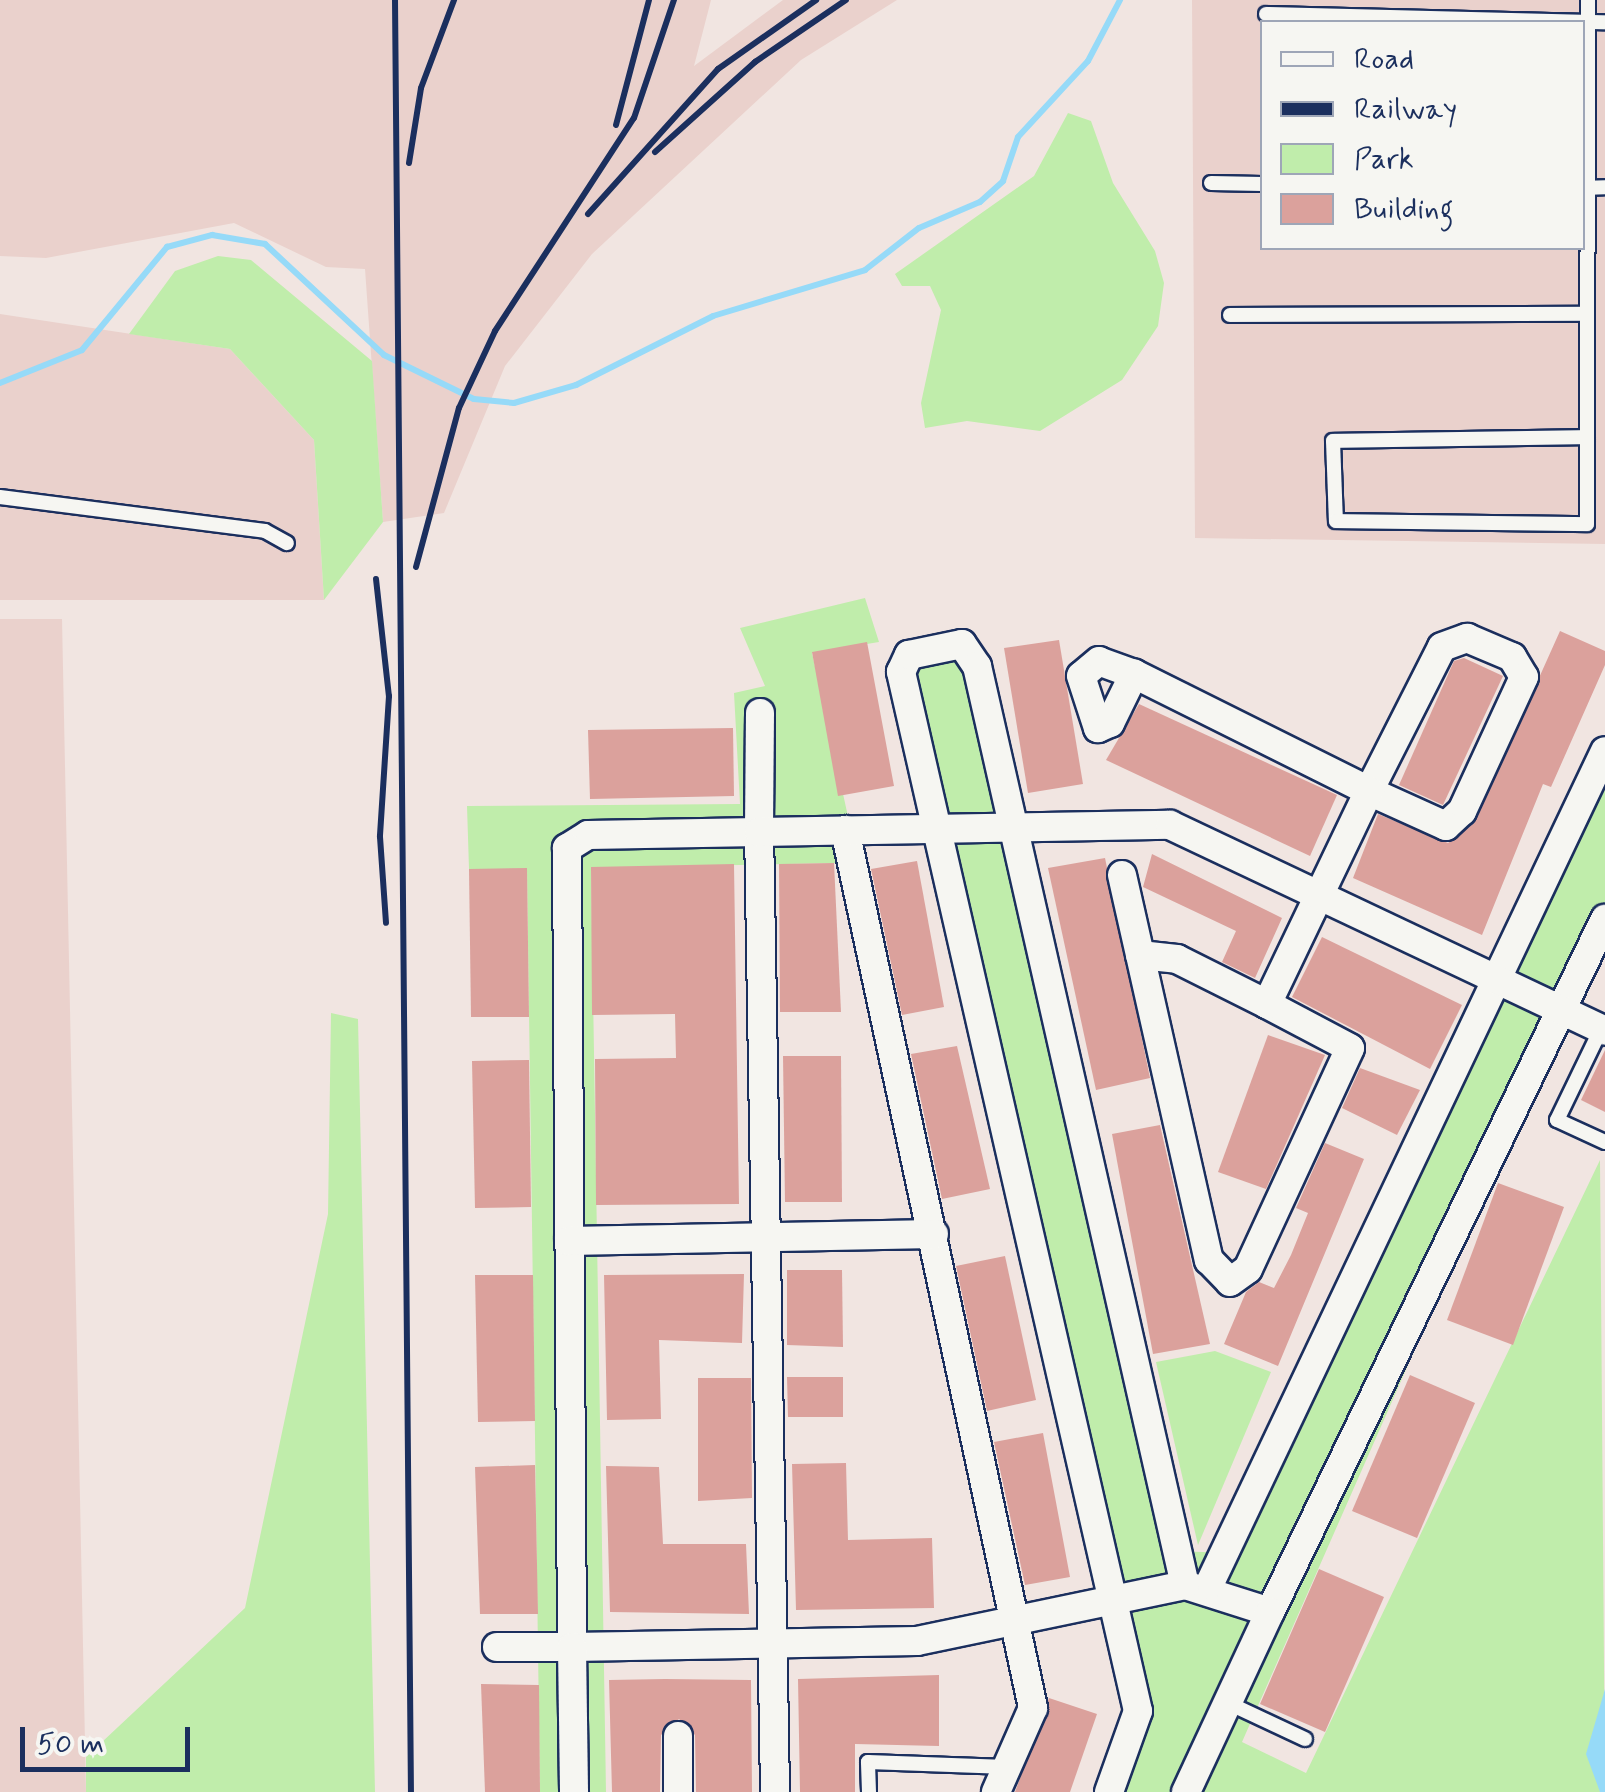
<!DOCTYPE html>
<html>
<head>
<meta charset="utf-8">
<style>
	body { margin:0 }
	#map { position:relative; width:1605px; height:1792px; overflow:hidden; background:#f1e5e1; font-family:Mynerve,sans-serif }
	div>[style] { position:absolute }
	.built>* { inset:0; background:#ead1cc }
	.green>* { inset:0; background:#c0edab }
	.water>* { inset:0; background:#96daf8 }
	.stream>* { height:6px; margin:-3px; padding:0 3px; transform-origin:3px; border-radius:3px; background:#96daf8 }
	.building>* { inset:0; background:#dba19c }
	.roads { filter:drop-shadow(2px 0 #1b2f5e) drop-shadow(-2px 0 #1b2f5e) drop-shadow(0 2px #1b2f5e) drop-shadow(0 -2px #1b2f5e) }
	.service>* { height:14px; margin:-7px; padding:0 7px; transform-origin:7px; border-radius:7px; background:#f6f6f2 }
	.minor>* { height:28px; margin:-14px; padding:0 14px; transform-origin:14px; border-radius:14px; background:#f6f6f2 }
	.rail>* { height:6px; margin:-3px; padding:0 3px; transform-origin:3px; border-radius:3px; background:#1b2f5e }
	span { translate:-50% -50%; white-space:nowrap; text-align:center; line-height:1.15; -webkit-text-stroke:8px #f6f6f2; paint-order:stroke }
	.legend { position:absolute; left:1260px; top:20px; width:325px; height:230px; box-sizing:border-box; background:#f6f6f2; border:2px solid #9ea6b7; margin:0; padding:12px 18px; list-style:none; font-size:30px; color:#1b2f5e }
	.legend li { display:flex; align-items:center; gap:20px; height:50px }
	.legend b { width:50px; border:2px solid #9ea6b7 }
	.scale { position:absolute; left:20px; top:1727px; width:170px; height:45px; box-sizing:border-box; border:5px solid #1b2f5e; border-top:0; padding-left:12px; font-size:30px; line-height:35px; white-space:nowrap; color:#1b2f5e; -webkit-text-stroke:8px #f6f6f2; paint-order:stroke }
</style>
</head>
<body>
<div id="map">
	<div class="built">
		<div style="clip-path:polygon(0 0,711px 0,694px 66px,783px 0,897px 0,801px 60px,592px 254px,505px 366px,444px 513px,383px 522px,365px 269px,326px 267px,234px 223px,46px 258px,0 256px)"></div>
		<div style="clip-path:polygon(evenodd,1192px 0,1605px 0,1605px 544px,1195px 538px,1192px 0,1262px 22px,1582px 22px,1582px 248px,1262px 248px,1262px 22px)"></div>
		<div style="clip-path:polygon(0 314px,230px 349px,314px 440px,324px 600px,0 600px)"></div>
		<div style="clip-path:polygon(0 619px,62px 619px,86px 1792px,0 1792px)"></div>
	</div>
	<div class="green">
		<div style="clip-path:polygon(1068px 113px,1091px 121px,1113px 183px,1155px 251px,1164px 283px,1158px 326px,1122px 380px,1040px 431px,967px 421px,925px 428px,921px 403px,941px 310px,930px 286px,902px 286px,895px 274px,1034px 176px)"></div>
		<div style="clip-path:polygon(218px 256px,251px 260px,372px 361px,383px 522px,324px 600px,314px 440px,230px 349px,129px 334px,175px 271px)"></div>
		<div style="clip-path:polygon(865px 598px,879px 642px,812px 653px,860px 871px,837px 863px,591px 868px,606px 1792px,540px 1792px,527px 869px,469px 869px,467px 806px,740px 804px,734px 693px,765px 686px,740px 628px)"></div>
		<div style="clip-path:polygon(964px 652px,1173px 1551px,1232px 1553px,1605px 764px,1605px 918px,1242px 1742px,1306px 1773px,1600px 1160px,1605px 1792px,1111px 1792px,1146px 1728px,916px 665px)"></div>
		<div style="clip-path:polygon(331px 1013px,358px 1019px,375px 1792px,86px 1792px,86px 1757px,245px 1608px,328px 1214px)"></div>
		<div style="clip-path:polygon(1215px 1351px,1271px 1372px,1198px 1545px,1156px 1362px)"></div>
	</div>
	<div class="water">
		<div style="clip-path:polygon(1605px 1689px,1605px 1792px,1600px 1792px,1586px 1754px)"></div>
	</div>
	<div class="stream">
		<div style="left:0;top:383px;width:88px;rotate:-21.9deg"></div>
		<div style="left:82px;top:350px;width:134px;rotate:-50.5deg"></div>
		<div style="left:167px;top:247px;width:47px;rotate:-14.9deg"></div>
		<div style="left:212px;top:235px;width:54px;rotate:9.6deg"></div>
		<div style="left:265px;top:244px;width:163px;rotate:43deg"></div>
		<div style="left:384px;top:355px;width:100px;rotate:26.1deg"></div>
		<div style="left:474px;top:399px;width:40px;rotate:5.7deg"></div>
		<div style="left:514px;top:403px;width:65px;rotate:-16.2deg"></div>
		<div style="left:576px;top:385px;width:153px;rotate:-26.7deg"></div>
		<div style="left:713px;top:316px;width:159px;rotate:-16.8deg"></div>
		<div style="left:865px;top:270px;width:68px;rotate:-37.9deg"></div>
		<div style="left:919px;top:228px;width:66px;rotate:-23.1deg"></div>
		<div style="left:980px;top:202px;width:31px;rotate:-42deg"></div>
		<div style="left:1003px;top:181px;width:46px;rotate:-71.2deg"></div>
		<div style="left:1018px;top:137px;width:103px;rotate:-47.4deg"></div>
		<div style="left:1088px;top:61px;width:69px;rotate:-62.3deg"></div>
	</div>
	<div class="building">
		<div style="clip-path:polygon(1560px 631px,1605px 651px,1605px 665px,1551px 787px,1543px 784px,1482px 935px,1353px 878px,1378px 814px,1448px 843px,1474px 823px)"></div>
		<div style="clip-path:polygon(1059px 640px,1083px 784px,1028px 793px,1004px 648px)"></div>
		<div style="clip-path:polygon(867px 642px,894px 786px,838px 796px,812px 652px)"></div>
		<div style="clip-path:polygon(1464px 658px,1503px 676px,1443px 805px,1399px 785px,1454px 661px)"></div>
		<div style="clip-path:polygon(1139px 704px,1337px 795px,1310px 856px,1106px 760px)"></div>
		<div style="clip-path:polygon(733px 728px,734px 796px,590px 799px,588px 730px)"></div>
		<div style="clip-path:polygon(1152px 854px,1282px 918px,1255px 978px,1222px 962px,1236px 931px,1143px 887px)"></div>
		<div style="clip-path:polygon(1105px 858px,1150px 1078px,1096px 1090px,1048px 868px)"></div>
		<div style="clip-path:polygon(917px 861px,944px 1007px,902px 1015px,871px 869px)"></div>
		<div style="clip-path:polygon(834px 863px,841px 1012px,780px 1012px,779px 864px)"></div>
		<div style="clip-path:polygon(734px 864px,739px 1204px,596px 1205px,595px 1059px,676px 1058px,675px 1014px,592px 1015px,591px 867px)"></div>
		<div style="clip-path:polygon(527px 868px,529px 1017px,471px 1017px,469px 869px)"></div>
		<div style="clip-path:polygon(1322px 937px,1462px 1005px,1430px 1069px,1292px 997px)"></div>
		<div style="clip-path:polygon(1268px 1035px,1325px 1055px,1266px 1189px,1218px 1172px)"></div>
		<div style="clip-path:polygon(957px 1046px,990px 1189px,942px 1199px,911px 1054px)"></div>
		<div style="clip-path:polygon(1605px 1050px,1605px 1112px,1581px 1100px)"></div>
		<div style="clip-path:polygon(783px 1056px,841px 1056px,842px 1202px,785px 1202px)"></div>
		<div style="clip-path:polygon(529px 1060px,531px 1207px,475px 1208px,472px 1061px)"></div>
		<div style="clip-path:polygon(1360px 1068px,1420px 1090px,1397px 1135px,1342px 1108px)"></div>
		<div style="clip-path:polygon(1160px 1125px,1210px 1344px,1153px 1354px,1112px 1134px)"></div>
		<div style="clip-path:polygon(1325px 1143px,1364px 1159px,1278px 1366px,1224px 1344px,1246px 1292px,1259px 1282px,1274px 1288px,1291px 1255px,1308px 1213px,1296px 1208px)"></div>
		<div style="clip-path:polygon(1498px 1183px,1564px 1207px,1513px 1345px,1447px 1320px)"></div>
		<div style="clip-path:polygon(1005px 1256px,1036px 1400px,987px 1411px,956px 1266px)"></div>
		<div style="clip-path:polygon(787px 1270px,842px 1270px,843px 1347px,787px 1345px)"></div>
		<div style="clip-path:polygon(744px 1274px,742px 1343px,659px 1340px,661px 1419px,607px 1420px,604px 1275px)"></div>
		<div style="clip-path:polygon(475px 1275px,533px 1275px,535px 1421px,478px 1422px)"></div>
		<div style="clip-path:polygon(1410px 1375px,1475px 1403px,1417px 1538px,1352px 1511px)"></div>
		<div style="clip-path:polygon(787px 1377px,843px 1377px,843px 1417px,788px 1417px)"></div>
		<div style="clip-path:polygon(698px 1378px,751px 1378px,752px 1498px,698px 1501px)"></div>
		<div style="clip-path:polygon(1043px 1433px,1070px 1577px,1025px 1585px,994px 1442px)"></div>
		<div style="clip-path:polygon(846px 1463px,848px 1540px,932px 1538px,934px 1608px,796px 1610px,792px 1464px)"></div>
		<div style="clip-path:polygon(535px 1465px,538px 1614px,480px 1614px,475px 1467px)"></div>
		<div style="clip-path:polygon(606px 1466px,659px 1467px,663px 1544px,746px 1544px,749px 1614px,610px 1612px)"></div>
		<div style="clip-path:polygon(1319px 1569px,1384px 1597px,1325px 1732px,1260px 1704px)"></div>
		<div style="clip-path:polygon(939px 1675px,939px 1746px,855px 1744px,855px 1792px,800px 1792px,798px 1679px)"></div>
		<div style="clip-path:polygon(665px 1679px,751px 1680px,752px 1792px,696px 1792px,695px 1735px,679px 1719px,661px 1735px,660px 1792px,612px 1792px,609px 1680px)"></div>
		<div style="clip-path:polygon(481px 1684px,539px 1685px,540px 1792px,485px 1792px)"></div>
		<div style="clip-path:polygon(1049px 1698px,1097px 1714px,1070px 1792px,1015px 1792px)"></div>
	</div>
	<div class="roads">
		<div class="service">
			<div style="left:1266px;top:14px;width:339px;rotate:1.4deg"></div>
			<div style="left:1211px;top:183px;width:51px;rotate:1.1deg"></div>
			<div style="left:1582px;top:188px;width:23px;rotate:-2deg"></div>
			<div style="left:1230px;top:315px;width:357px;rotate:-0.2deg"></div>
			<div style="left:1587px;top:437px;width:254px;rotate:179.1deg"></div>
			<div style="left:1333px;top:441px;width:80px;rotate:87.9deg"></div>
			<div style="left:1336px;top:521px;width:251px;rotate:0.7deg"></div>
			<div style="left:1587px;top:524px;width:524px;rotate:-89.89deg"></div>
			<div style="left:0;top:497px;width:267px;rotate:7.3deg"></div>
			<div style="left:265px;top:531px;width:25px;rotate:29deg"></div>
			<div style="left:1601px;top:1029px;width:101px;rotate:115.8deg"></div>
			<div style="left:1557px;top:1120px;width:53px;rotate:24.6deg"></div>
			<div style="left:1228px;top:1703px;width:85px;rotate:25.1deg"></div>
			<div style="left:869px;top:1792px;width:30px;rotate:-92deg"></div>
			<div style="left:868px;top:1762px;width:139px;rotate:2.1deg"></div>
		</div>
		<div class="minor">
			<div style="left:1467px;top:638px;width:49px;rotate:22.9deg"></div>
			<div style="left:1512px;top:657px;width:23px;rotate:59deg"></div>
			<div style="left:1524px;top:677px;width:148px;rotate:114.8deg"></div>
			<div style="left:1462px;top:811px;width:22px;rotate:137deg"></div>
			<div style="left:1446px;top:826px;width:85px;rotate:-155.6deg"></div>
			<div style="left:1369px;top:791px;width:161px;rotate:-63.1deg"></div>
			<div style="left:1442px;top:647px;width:27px;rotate:-20deg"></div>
			<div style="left:760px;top:713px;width:119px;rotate:90.5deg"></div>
			<div style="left:759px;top:832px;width:171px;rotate:179deg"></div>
			<div style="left:588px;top:835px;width:25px;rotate:148deg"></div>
			<div style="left:567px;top:848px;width:799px;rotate:89.64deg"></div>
			<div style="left:572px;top:1647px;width:345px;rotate:-1deg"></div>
			<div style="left:917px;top:1641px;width:274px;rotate:-11.8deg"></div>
			<div style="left:1185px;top:1585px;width:89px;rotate:17.6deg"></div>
			<div style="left:1270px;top:1612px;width:770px;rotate:-64.2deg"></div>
			<div style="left:845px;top:830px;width:898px;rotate:77.91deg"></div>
			<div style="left:1033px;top:1708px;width:92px;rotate:113.8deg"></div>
			<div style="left:1122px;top:875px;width:395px;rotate:77.3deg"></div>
			<div style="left:1209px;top:1260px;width:30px;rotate:46deg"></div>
			<div style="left:1230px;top:1282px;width:22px;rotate:-36deg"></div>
			<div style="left:1248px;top:1269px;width:243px;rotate:-65.2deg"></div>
			<div style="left:1350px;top:1048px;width:94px;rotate:-152.1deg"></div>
			<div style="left:1267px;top:1004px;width:236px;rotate:-64.4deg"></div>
			<div style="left:1369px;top:791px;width:263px;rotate:-153.5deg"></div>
			<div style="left:1134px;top:674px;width:37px;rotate:-160deg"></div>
			<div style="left:1099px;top:661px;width:23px;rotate:140deg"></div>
			<div style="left:1081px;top:676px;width:55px;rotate:71.9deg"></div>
			<div style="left:1098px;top:728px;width:13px;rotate:-23deg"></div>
			<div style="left:1110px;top:723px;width:55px;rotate:-63.9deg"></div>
			<div style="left:1140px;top:955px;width:37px;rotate:6deg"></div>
			<div style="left:1177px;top:959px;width:101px;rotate:26.6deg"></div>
			<div style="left:569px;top:1241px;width:365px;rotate:-1.1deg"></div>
			<div style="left:1209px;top:1585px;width:923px;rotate:-64.6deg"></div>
			<div style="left:497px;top:1647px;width:75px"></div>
			<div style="left:572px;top:1647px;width:145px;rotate:89.2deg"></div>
			<div style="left:678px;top:1736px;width:56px;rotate:90deg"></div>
			<div style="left:775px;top:1792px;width:960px;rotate:-90.95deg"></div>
			<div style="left:759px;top:832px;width:411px;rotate:-1deg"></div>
			<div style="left:1170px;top:825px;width:481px;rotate:25.3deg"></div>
			<div style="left:1109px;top:1792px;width:86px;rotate:-70.3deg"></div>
			<div style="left:1138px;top:1711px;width:1066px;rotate:-102.85deg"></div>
			<div style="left:901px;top:672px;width:19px;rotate:-65deg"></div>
			<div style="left:909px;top:655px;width:54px;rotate:-11.7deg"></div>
			<div style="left:962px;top:644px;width:27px;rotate:56deg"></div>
			<div style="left:977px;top:666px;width:942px;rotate:77.25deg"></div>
			<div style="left:1186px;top:1792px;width:199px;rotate:-65deg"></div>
		</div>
	</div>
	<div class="rail">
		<div style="left:395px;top:0;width:1792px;rotate:89.49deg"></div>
		<div style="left:616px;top:125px;width:129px;rotate:-75.2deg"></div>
		<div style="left:655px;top:152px;width:135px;rotate:-42deg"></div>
		<div style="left:755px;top:62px;width:110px;rotate:-34.3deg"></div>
		<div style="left:409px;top:163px;width:76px;rotate:-80.9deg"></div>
		<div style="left:421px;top:88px;width:94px;rotate:-69.4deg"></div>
		<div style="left:588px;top:214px;width:195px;rotate:-48.1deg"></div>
		<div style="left:718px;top:69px;width:120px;rotate:-35.1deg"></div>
		<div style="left:416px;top:567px;width:165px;rotate:-74.9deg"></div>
		<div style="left:459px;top:408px;width:85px;rotate:-64.9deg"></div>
		<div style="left:495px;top:331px;width:254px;rotate:-56.9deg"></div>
		<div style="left:634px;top:118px;width:125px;rotate:-71.3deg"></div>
		<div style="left:376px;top:579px;width:118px;rotate:83.7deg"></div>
		<div style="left:389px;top:696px;width:141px;rotate:93.7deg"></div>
		<div style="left:380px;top:837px;width:86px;rotate:86deg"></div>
	</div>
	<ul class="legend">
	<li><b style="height:12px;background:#f6f6f2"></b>Road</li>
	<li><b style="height:12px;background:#1b2f5e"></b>Railway</li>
	<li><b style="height:28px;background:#c0edab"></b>Park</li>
	<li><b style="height:28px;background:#dba19c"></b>Building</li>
	</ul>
	<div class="scale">50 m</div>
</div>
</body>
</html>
